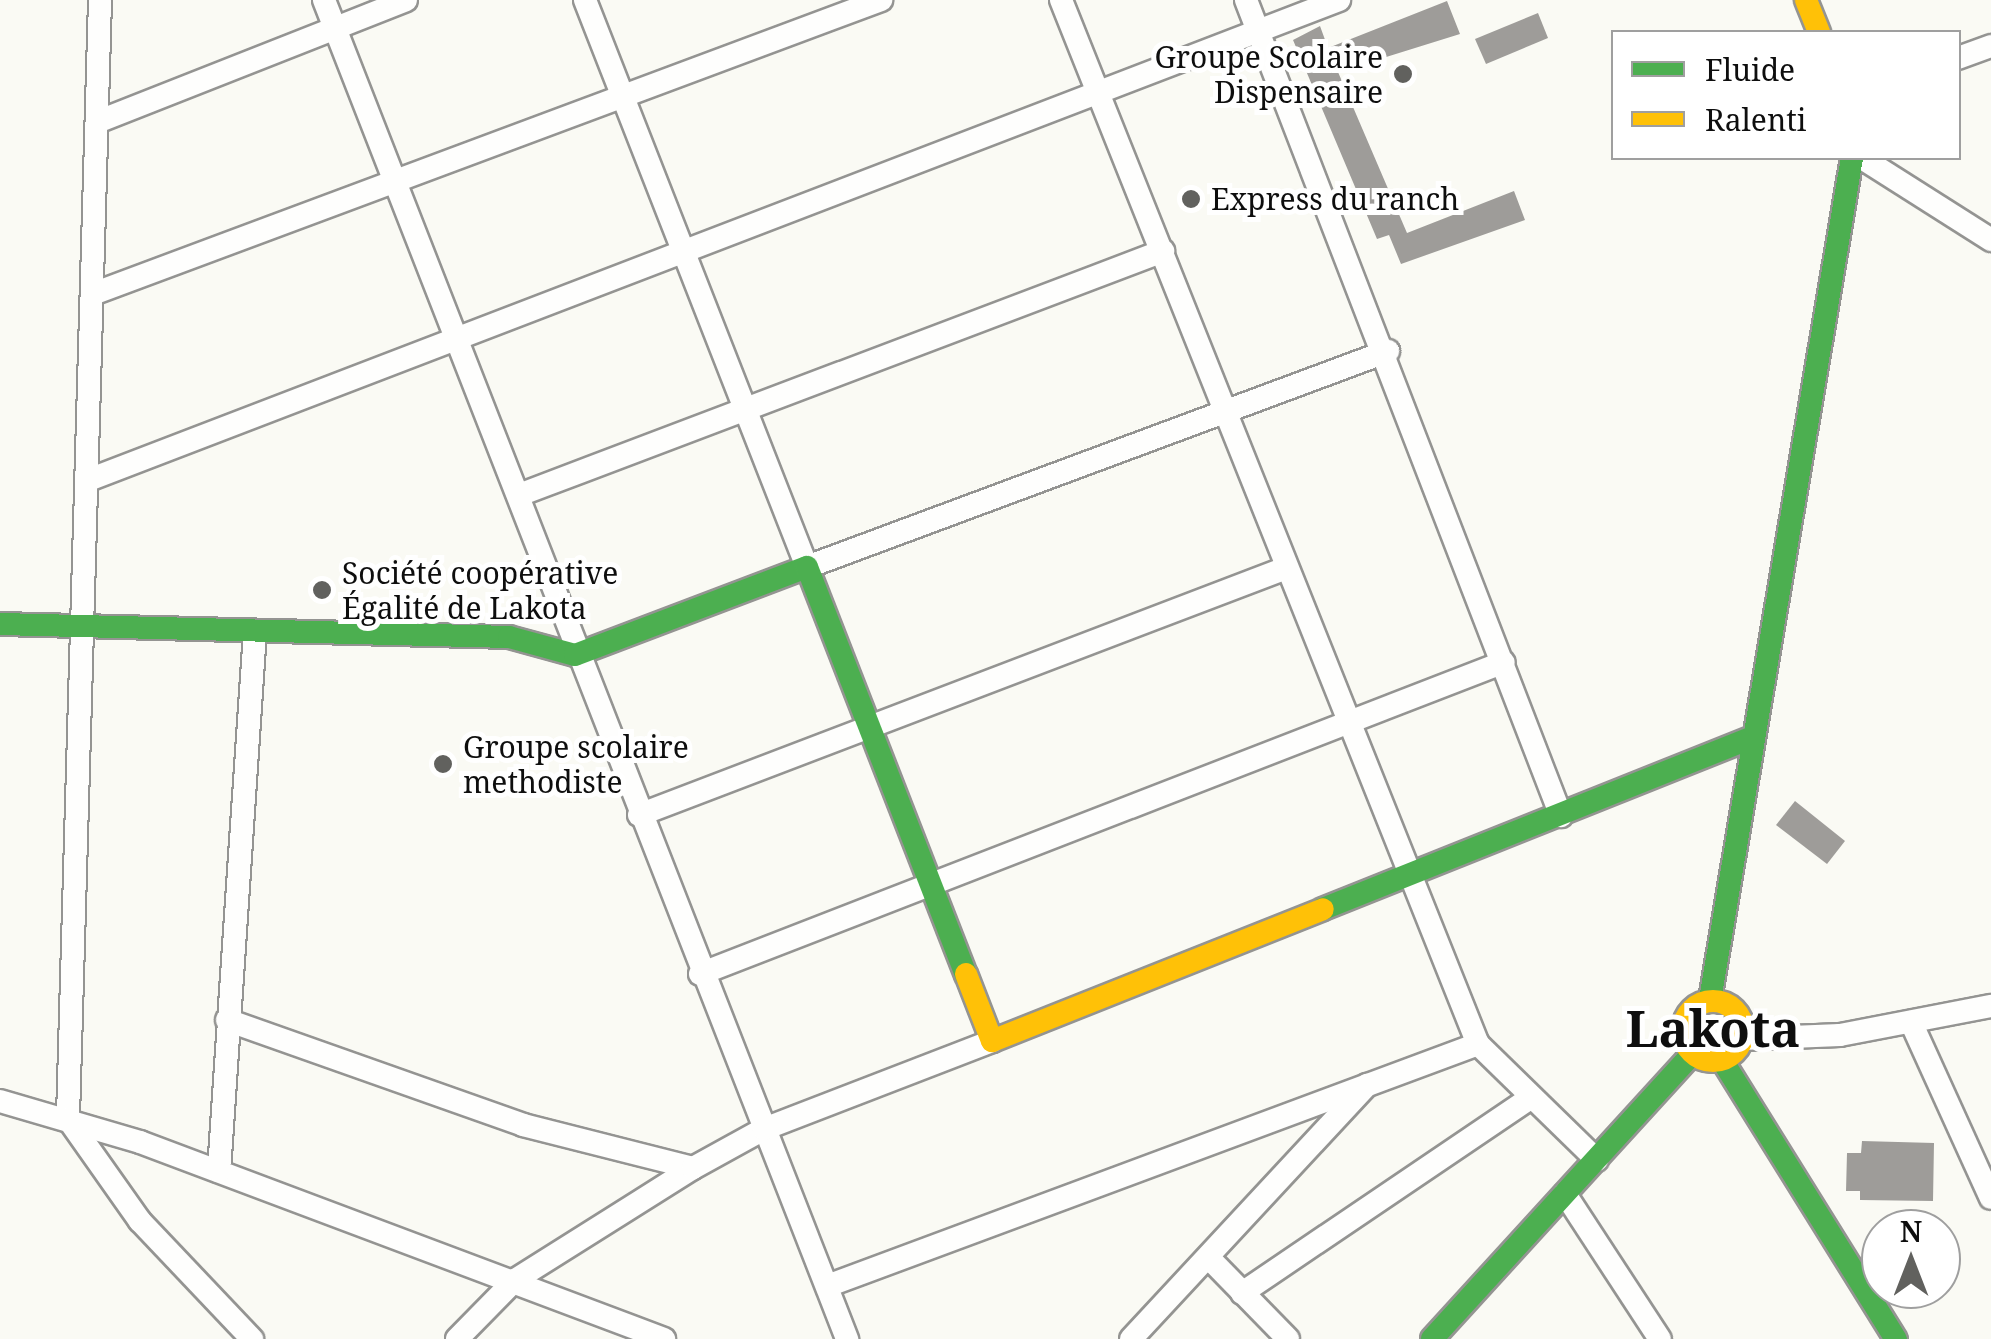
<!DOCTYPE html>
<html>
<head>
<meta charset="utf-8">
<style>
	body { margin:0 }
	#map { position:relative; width:1991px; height:1339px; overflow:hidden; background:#fafaf4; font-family:"Noto Serif",serif }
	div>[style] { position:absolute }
	.building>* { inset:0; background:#9e9c99 }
	.roads { filter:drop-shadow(2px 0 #949492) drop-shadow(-2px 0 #949492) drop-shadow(0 2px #949492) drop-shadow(0 -2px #949492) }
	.street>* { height:22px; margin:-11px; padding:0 11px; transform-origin:11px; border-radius:11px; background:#fefefd }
	.fast>* { height:22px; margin:-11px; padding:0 11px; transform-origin:11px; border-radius:11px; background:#4caf50 }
	.slow>* { height:22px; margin:-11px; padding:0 11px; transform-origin:11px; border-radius:11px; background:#ffc107 }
	.slow>.ring { margin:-11px; padding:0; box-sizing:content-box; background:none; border:22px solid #ffc107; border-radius:50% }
	.dots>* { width:28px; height:28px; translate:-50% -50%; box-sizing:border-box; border:5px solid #fff; border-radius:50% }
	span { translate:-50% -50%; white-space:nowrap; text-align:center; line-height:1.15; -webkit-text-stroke:10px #fff; paint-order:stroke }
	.poi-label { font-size:30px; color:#0e0e0e }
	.right { translate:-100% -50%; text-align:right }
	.left { translate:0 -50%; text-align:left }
	.town-label { font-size:50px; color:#0e0e0e; font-weight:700 }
	.legend { position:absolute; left:1611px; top:30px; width:350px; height:130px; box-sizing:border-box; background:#fff; border:2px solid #9f9f9f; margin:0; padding:12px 18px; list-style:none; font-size:30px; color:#0e0e0e }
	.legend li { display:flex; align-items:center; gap:20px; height:50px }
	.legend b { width:50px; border:2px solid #9f9f9f }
	.north { position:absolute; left:1861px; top:1209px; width:100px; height:100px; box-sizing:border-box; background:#fff; border:2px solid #9f9f9f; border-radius:50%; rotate:0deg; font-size:28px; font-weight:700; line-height:40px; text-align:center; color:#0e0e0e }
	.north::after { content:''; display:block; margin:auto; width:35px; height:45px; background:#61615e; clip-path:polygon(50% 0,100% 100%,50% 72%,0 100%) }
</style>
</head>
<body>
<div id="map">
	<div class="building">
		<div style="clip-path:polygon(1447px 1px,1460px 34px,1338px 72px,1407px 233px,1514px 191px,1525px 220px,1401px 264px,1389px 235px,1377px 239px,1293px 40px,1320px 26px,1328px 48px)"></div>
		<div style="clip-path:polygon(1538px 13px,1548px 38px,1486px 64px,1475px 39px)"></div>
		<div style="clip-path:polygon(1795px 801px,1845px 841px,1827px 864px,1776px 825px)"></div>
		<div style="clip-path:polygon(1862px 1141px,1934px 1143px,1933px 1201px,1860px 1200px,1860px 1191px,1846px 1191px,1847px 1153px,1861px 1153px)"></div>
	</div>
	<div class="roads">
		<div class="street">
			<div style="left:100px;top:0;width:1119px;rotate:91.64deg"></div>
			<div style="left:68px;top:1119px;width:125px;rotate:54.8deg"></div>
			<div style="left:140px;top:1221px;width:163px;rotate:46.5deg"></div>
			<div style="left:324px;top:0;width:1438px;rotate:68.66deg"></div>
			<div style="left:585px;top:0;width:609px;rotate:68.62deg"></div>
			<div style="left:807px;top:567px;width:620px;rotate:-20.39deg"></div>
			<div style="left:1061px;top:0;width:1124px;rotate:68.23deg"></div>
			<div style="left:1478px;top:1044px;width:166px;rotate:44.3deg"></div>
			<div style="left:1246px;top:0;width:875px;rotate:68.89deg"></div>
			<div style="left:1958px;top:58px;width:35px;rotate:-20deg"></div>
			<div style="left:97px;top:122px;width:332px;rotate:-21.5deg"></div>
			<div style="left:1862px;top:158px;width:153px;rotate:32.4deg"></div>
			<div style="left:98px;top:292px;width:836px;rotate:-20.45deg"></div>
			<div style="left:91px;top:479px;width:1337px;rotate:-21deg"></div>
			<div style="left:519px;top:495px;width:689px;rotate:-20.75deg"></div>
			<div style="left:639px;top:815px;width:693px;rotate:-20.89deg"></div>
			<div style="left:700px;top:974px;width:862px;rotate:-21.21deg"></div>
			<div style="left:227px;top:1020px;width:314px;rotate:19.5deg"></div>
			<div style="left:523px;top:1125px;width:175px;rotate:14.2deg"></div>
			<div style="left:1911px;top:1022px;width:193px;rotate:65.6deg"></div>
			<div style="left:1742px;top:1039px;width:98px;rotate:-2.3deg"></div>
			<div style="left:1840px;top:1035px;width:154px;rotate:-10.9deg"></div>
			<div style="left:0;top:1101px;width:146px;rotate:16.3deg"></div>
			<div style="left:140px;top:1142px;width:560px;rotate:20.6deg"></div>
			<div style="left:219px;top:1171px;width:540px;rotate:-86.18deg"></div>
			<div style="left:1565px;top:1194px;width:173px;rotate:56.8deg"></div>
			<div style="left:1209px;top:1258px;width:113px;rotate:45.7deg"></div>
			<div style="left:827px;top:1286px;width:695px;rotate:-20.39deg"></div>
			<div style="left:1242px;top:1293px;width:346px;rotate:-34.1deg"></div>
			<div style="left:457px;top:1339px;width:83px;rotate:-45.5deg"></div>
			<div style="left:515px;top:1280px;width:210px;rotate:-32.2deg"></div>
			<div style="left:693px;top:1168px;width:81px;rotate:-28.8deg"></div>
			<div style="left:764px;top:1129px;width:244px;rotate:-21.1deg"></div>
			<div style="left:1131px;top:1339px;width:347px;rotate:-47.1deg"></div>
		</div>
		<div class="fast">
			<div style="left:0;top:624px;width:509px;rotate:1.46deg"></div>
			<div style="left:509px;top:637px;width:68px;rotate:15.3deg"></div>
			<div style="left:575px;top:655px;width:248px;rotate:-20.8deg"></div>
			<div style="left:807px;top:567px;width:437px;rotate:68.7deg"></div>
			<div style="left:1323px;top:909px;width:461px;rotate:-21.8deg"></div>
			<div style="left:1710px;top:1000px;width:854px;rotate:-80.43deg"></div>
			<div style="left:1722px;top:1060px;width:329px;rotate:58.1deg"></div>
			<div style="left:1432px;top:1339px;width:386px;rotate:-47.6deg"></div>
		</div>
		<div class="slow">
			<div style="left:1806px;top:0;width:35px;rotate:68deg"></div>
			<div style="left:966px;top:974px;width:72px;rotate:68.8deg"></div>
			<div style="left:992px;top:1041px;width:356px;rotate:-21.7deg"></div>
			<div class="ring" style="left:1683px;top:1001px;width:38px;height:38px"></div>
		</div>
	</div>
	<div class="dots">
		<div style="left:1403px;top:74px;background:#61615e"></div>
		<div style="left:1191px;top:199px;background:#61615e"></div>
		<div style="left:322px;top:590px;background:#61615e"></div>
		<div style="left:443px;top:764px;background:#61615e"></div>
	</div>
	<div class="poi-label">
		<span class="right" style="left:1383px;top:74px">Groupe Scolaire<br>Dispensaire</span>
		<span class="left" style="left:1211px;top:199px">Express du ranch</span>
		<span class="left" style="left:342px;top:590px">Société coopérative<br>Égalité de Lakota</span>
		<span class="left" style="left:463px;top:764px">Groupe scolaire<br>methodiste</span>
	</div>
	<div class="town-label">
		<span style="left:1713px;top:1029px">Lakota</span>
	</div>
	<ul class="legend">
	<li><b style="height:12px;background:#4caf50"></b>Fluide</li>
	<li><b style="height:12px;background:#ffc107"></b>Ralenti</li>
	</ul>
	<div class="north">N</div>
</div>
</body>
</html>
